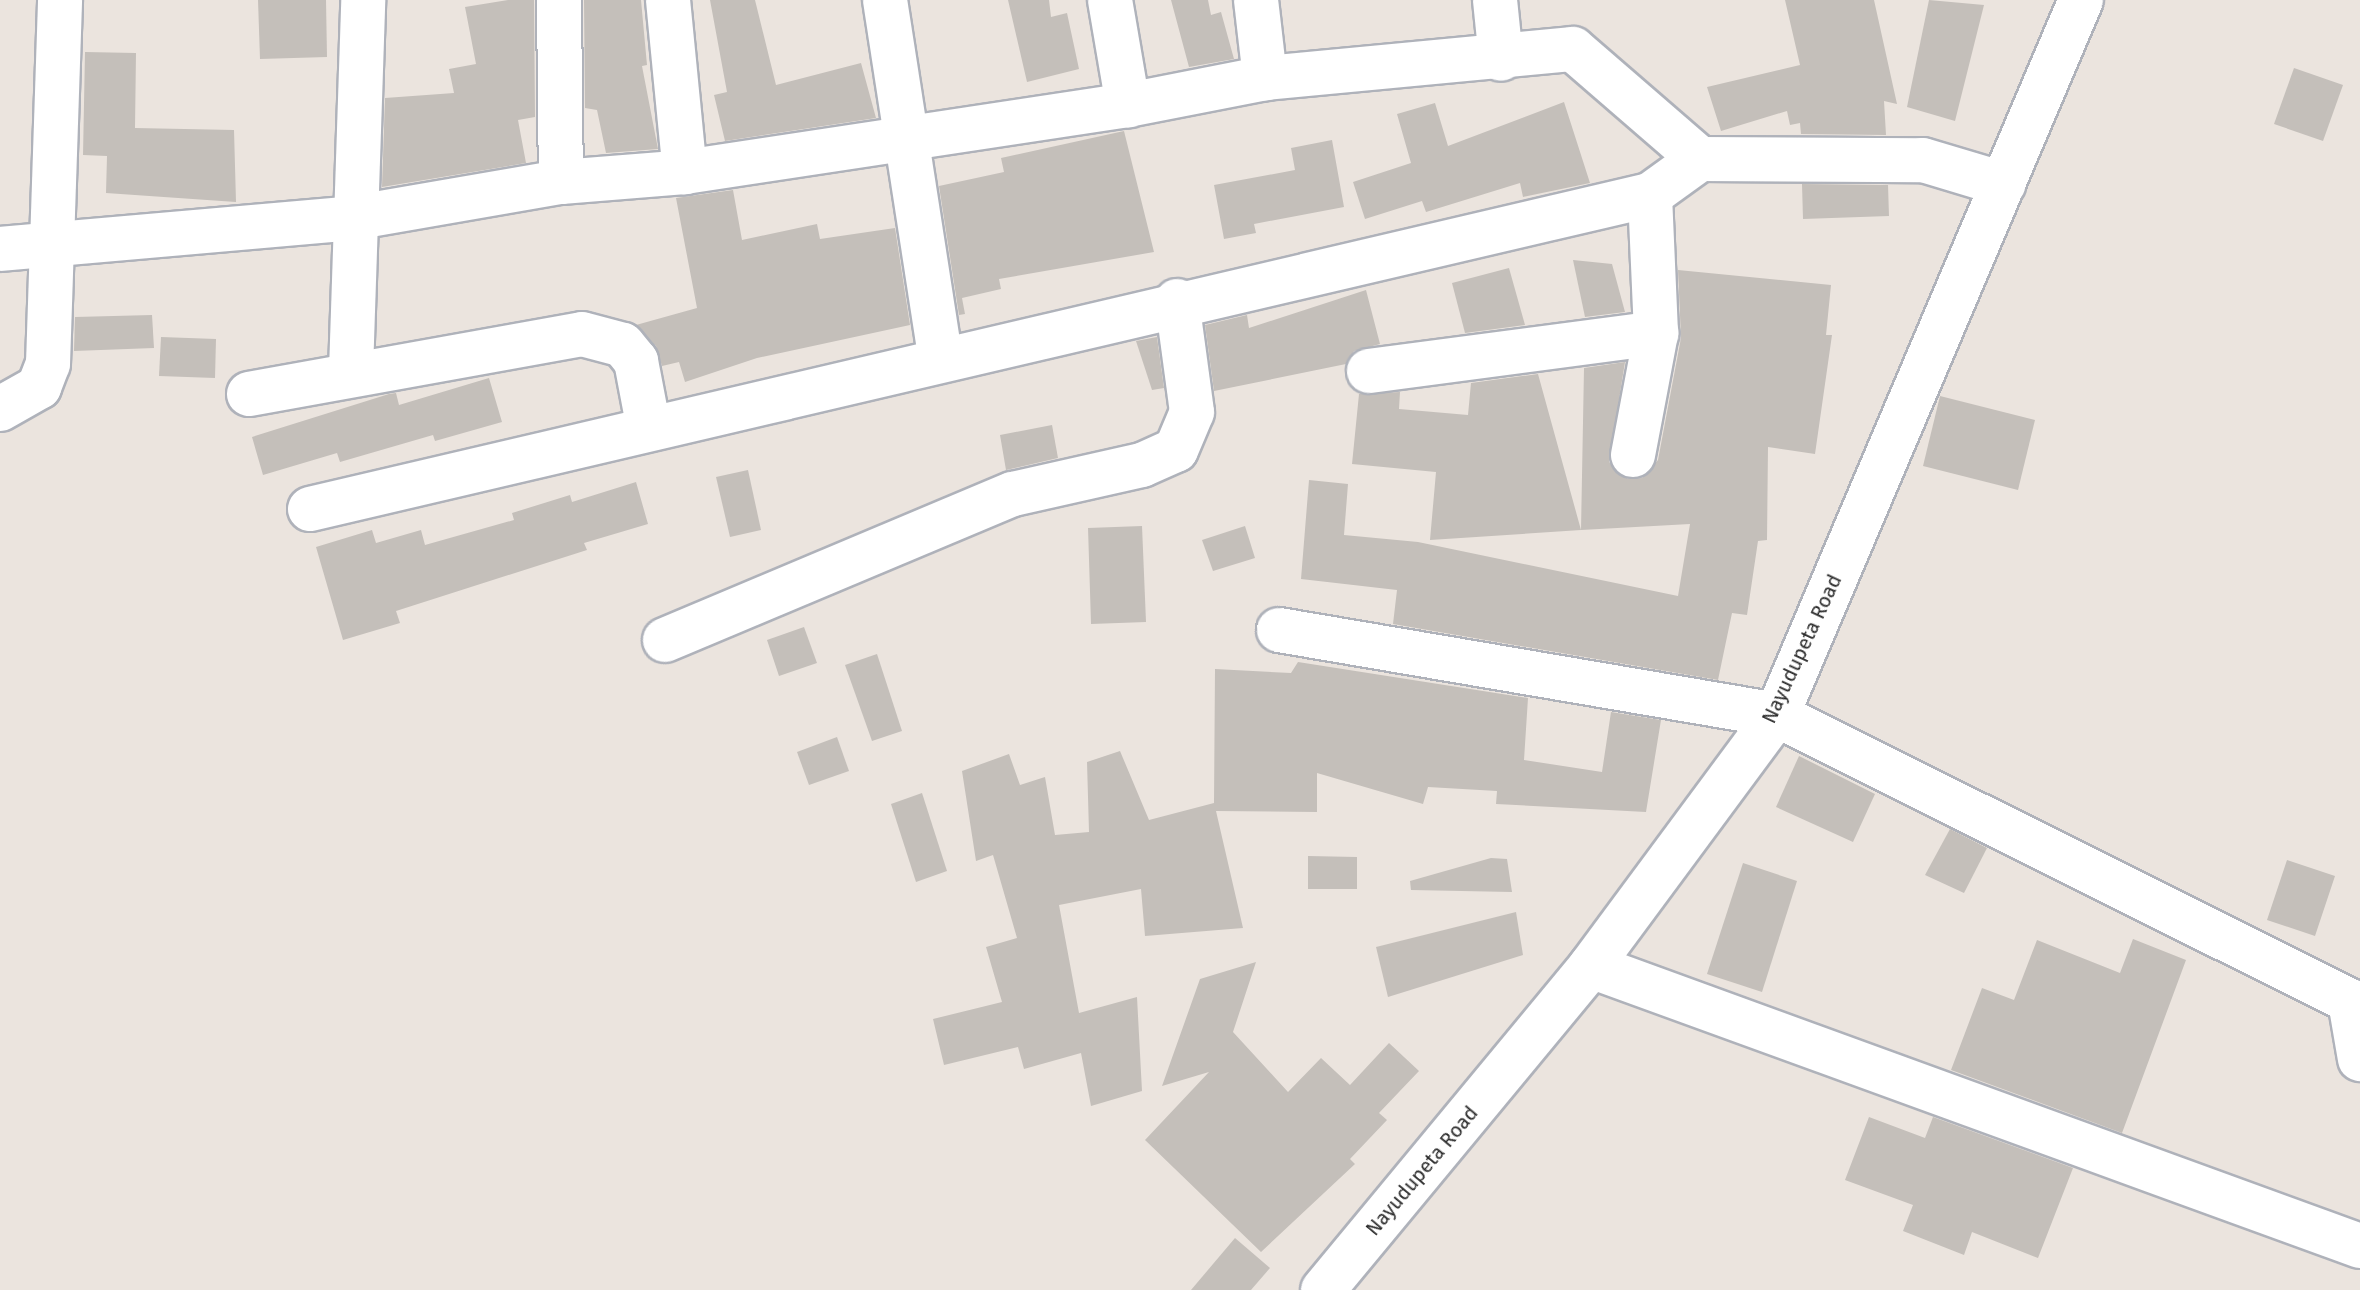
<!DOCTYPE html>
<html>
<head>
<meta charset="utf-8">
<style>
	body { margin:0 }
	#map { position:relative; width:2360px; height:1290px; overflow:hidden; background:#ebe4de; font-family:"Fira Sans",sans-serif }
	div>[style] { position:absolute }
	.building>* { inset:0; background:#c4bfba }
	.roads { filter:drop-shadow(2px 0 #afb2ba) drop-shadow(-2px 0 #afb2ba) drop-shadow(0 2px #afb2ba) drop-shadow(0 -2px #afb2ba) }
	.street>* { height:44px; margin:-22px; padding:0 22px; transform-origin:22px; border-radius:22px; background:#fff }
	.secondary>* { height:44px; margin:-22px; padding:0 22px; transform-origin:22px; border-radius:22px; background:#fff }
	span { translate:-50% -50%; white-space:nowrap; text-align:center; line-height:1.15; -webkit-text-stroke:6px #fff; paint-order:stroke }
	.street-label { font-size:20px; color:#2b2b2b }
</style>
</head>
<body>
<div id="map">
	<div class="building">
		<div style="clip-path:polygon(258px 0,326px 0,327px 57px,260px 59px)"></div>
		<div style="clip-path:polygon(508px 0,534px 0,535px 117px,518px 120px,526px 163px,382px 187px,385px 98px,454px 93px,449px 69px,476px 64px,465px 7px)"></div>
		<div style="clip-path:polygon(584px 0,641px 0,647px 65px,642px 66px,658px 149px,606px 153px,597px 110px,585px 108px)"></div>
		<div style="clip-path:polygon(710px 0,755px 0,776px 85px,861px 63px,876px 118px,725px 141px,714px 95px,727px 92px)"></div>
		<div style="clip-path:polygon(1008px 0,1049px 0,1051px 17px,1067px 13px,1079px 69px,1027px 82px)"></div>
		<div style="clip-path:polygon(1171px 0,1208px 0,1211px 15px,1221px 12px,1234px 59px,1189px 67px)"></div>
		<div style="clip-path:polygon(1785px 0,1874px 0,1897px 104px,1884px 101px,1886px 135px,1801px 134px,1800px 123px,1790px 125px,1787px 111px,1721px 131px,1707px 87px,1800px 65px)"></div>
		<div style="clip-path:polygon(1929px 0,1984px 5px,1955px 121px,1907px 107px)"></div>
		<div style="clip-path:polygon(85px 52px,136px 53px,135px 128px,234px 130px,236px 202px,106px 193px,107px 156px,83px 155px)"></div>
		<div style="clip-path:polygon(2294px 68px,2343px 85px,2323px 141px,2274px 124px)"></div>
		<div style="clip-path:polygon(1564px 102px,1590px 183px,1523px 197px,1520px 183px,1426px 212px,1422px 201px,1365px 219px,1353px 182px,1411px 163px,1397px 114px,1435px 103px,1448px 146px)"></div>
		<div style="clip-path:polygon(1124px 131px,1154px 252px,999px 279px,1001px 289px,962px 298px,965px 314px,959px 315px,939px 186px,1004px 172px,1001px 158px)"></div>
		<div style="clip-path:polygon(1332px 140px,1344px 207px,1254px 224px,1256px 233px,1224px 239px,1214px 185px,1295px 170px,1291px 148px)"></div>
		<div style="clip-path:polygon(1802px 184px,1888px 185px,1889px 216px,1803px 219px)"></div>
		<div style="clip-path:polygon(733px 190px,742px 240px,817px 224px,820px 239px,895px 228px,910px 325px,757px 358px,685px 382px,679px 362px,662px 366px,656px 346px,636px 325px,697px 308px,676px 198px)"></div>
		<div style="clip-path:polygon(1573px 260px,1612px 264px,1625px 312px,1585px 317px)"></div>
		<div style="clip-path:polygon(1509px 268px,1525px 325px,1465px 333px,1452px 283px)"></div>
		<div style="clip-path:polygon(1678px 270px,1831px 285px,1826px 335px,1832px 335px,1815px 454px,1768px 447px,1767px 540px,1758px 541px,1747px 615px,1732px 613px,1718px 680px,1393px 624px,1397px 590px,1301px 579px,1309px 480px,1348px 484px,1344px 535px,1418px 542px,1678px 596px,1690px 524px,1581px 530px,1584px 368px,1625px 362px,1609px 462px,1628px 479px,1642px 478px,1658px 460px,1681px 338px)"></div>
		<div style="clip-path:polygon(1366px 290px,1380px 344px,1354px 351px,1346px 364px,1214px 391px,1205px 325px,1247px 315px,1249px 328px)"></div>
		<div style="clip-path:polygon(152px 315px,154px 348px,74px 351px,75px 317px)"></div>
		<div style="clip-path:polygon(161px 337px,216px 339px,215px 378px,159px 376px)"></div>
		<div style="clip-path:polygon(1157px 337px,1164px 388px,1152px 390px,1136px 341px)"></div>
		<div style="clip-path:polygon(1538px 374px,1581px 530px,1430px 540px,1436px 472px,1352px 464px,1359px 394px,1400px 392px,1399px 409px,1468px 415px,1471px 383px)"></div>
		<div style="clip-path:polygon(489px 378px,502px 422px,435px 441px,433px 435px,340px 462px,337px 453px,263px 475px,252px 437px,389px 394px,396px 393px,399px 405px)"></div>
		<div style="clip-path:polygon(1940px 396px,2035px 420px,2018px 490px,1923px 466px)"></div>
		<div style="clip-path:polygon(1052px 425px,1058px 458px,1006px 470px,1000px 435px)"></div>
		<div style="clip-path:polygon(748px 470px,761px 530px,730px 537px,716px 477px)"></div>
		<div style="clip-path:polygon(636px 482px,648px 524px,584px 543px,587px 550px,396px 611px,400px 623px,343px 640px,316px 547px,372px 530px,376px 543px,421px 530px,425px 545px,514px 520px,512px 513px,570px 495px,572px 502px)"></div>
		<div style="clip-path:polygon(1142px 526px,1146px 622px,1091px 624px,1088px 528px)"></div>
		<div style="clip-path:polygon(1245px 526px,1255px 558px,1213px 571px,1202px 540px)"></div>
		<div style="clip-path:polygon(804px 627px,817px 663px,779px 676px,767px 640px)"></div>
		<div style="clip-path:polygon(877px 654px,902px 731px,872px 741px,845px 665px)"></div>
		<div style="clip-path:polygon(1298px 662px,1528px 698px,1524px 760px,1602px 772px,1611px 712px,1661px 720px,1646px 812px,1496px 804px,1497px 791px,1428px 787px,1423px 804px,1317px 773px,1317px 812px,1216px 811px,1243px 928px,1145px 936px,1141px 889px,1059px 905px,1079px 1013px,1137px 997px,1142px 1091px,1091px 1106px,1081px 1053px,1024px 1069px,1018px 1047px,944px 1065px,933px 1019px,1002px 1002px,986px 947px,1017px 938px,993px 855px,976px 861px,962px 771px,1009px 754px,1020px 785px,1045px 777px,1055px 835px,1089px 832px,1087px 762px,1120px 751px,1149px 820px,1214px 803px,1215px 669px,1291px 673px)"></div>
		<div style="clip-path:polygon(837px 737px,849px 771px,809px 785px,797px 752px)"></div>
		<div style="clip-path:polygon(1799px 756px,1875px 794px,1853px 842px,1776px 807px)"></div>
		<div style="clip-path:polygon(922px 793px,947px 871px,916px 882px,891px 804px)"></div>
		<div style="clip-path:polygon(1950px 829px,1987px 848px,1964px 893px,1925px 875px)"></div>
		<div style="clip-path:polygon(1308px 856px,1357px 857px,1357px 889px,1308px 889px)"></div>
		<div style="clip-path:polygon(1491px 858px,1507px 859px,1512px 892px,1411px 890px,1410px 881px)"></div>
		<div style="clip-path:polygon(2287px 860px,2335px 876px,2315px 936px,2267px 920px)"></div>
		<div style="clip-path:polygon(1743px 863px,1797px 881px,1762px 992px,1707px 974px)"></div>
		<div style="clip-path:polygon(1516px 912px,1523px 955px,1388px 997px,1376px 947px)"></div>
		<div style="clip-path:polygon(2133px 939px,2186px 960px,2122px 1133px,1951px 1070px,1982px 988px,2014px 1000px,2037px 940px,2120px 973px)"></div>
		<div style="clip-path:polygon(1256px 962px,1233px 1032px,1288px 1092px,1321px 1058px,1350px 1085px,1389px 1043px,1419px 1071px,1379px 1113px,1387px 1120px,1350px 1159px,1355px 1164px,1261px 1252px,1145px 1140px,1209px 1072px,1162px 1086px,1200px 979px)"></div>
		<div style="clip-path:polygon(1869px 1117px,1925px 1138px,1933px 1117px,2073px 1168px,2038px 1258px,1972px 1232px,1964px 1255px,1903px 1231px,1913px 1205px,1845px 1180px)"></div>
		<div style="clip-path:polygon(1235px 1238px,1270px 1268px,1251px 1290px,1191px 1290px)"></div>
	</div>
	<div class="roads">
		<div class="street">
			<div style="left:559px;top:0;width:182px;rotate:89.4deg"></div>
			<div style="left:668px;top:0;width:173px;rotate:84.4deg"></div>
			<div style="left:885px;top:0;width:364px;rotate:81.2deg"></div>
			<div style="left:1110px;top:0;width:107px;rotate:80.3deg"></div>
			<div style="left:1256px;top:0;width:79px;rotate:83.4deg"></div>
			<div style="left:1495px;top:0;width:59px;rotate:84.2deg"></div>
			<div style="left:0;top:249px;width:353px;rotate:-5deg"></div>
			<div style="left:352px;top:218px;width:212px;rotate:-9.8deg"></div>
			<div style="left:561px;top:182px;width:124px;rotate:-4.6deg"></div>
			<div style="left:685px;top:172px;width:448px;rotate:-8.6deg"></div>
			<div style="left:1128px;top:105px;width:140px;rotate:-11.1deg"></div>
			<div style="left:1265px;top:78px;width:309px;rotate:-5.4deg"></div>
			<div style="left:1573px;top:49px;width:168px;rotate:40.9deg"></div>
			<div style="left:1700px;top:159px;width:223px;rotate:0.3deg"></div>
			<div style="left:1923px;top:160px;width:84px;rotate:16.7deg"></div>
			<div style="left:351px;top:371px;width:371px;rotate:-88.1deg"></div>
			<div style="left:1369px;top:371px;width:290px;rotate:-7.5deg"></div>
			<div style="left:249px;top:394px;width:338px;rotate:-10.2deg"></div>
			<div style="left:582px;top:334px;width:42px;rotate:15deg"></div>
			<div style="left:623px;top:345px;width:21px;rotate:51deg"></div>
			<div style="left:636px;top:361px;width:69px;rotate:79.2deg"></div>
			<div style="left:0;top:409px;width:45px;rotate:-29.4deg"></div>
			<div style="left:39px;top:387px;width:25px;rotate:-69deg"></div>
			<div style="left:48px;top:364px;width:364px;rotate:-88.1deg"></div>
			<div style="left:1633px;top:455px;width:124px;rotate:-79.3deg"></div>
			<div style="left:1656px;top:333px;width:138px;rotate:-92.5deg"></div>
			<div style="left:310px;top:509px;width:1376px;rotate:-13.19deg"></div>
			<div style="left:1650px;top:195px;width:62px;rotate:-35.8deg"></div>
			<div style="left:1279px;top:630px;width:505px;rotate:9.69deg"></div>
			<div style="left:1777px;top:715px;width:640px;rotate:26.53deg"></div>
			<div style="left:2350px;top:1001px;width:59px;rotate:80.2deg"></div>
			<div style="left:665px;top:640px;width:377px;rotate:-22.8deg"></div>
			<div style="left:1013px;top:494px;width:132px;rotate:-12.7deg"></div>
			<div style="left:1142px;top:465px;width:37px;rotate:-24deg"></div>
			<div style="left:1176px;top:450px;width:41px;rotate:-67.2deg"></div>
			<div style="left:1192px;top:412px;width:112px;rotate:-97.7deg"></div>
			<div style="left:1591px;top:966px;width:818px;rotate:20.01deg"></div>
		</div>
		<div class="secondary">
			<div style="left:1323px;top:1290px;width:420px;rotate:-50.4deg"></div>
			<div style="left:1591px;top:966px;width:312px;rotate:-53.5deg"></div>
			<div style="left:1777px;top:715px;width:777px;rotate:-66.97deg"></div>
		</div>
	</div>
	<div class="street-label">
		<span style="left:1802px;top:649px;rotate:-65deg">Nayudupeta Road</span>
		<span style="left:1422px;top:1171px;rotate:-50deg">Nayudupeta Road</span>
	</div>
</div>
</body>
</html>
